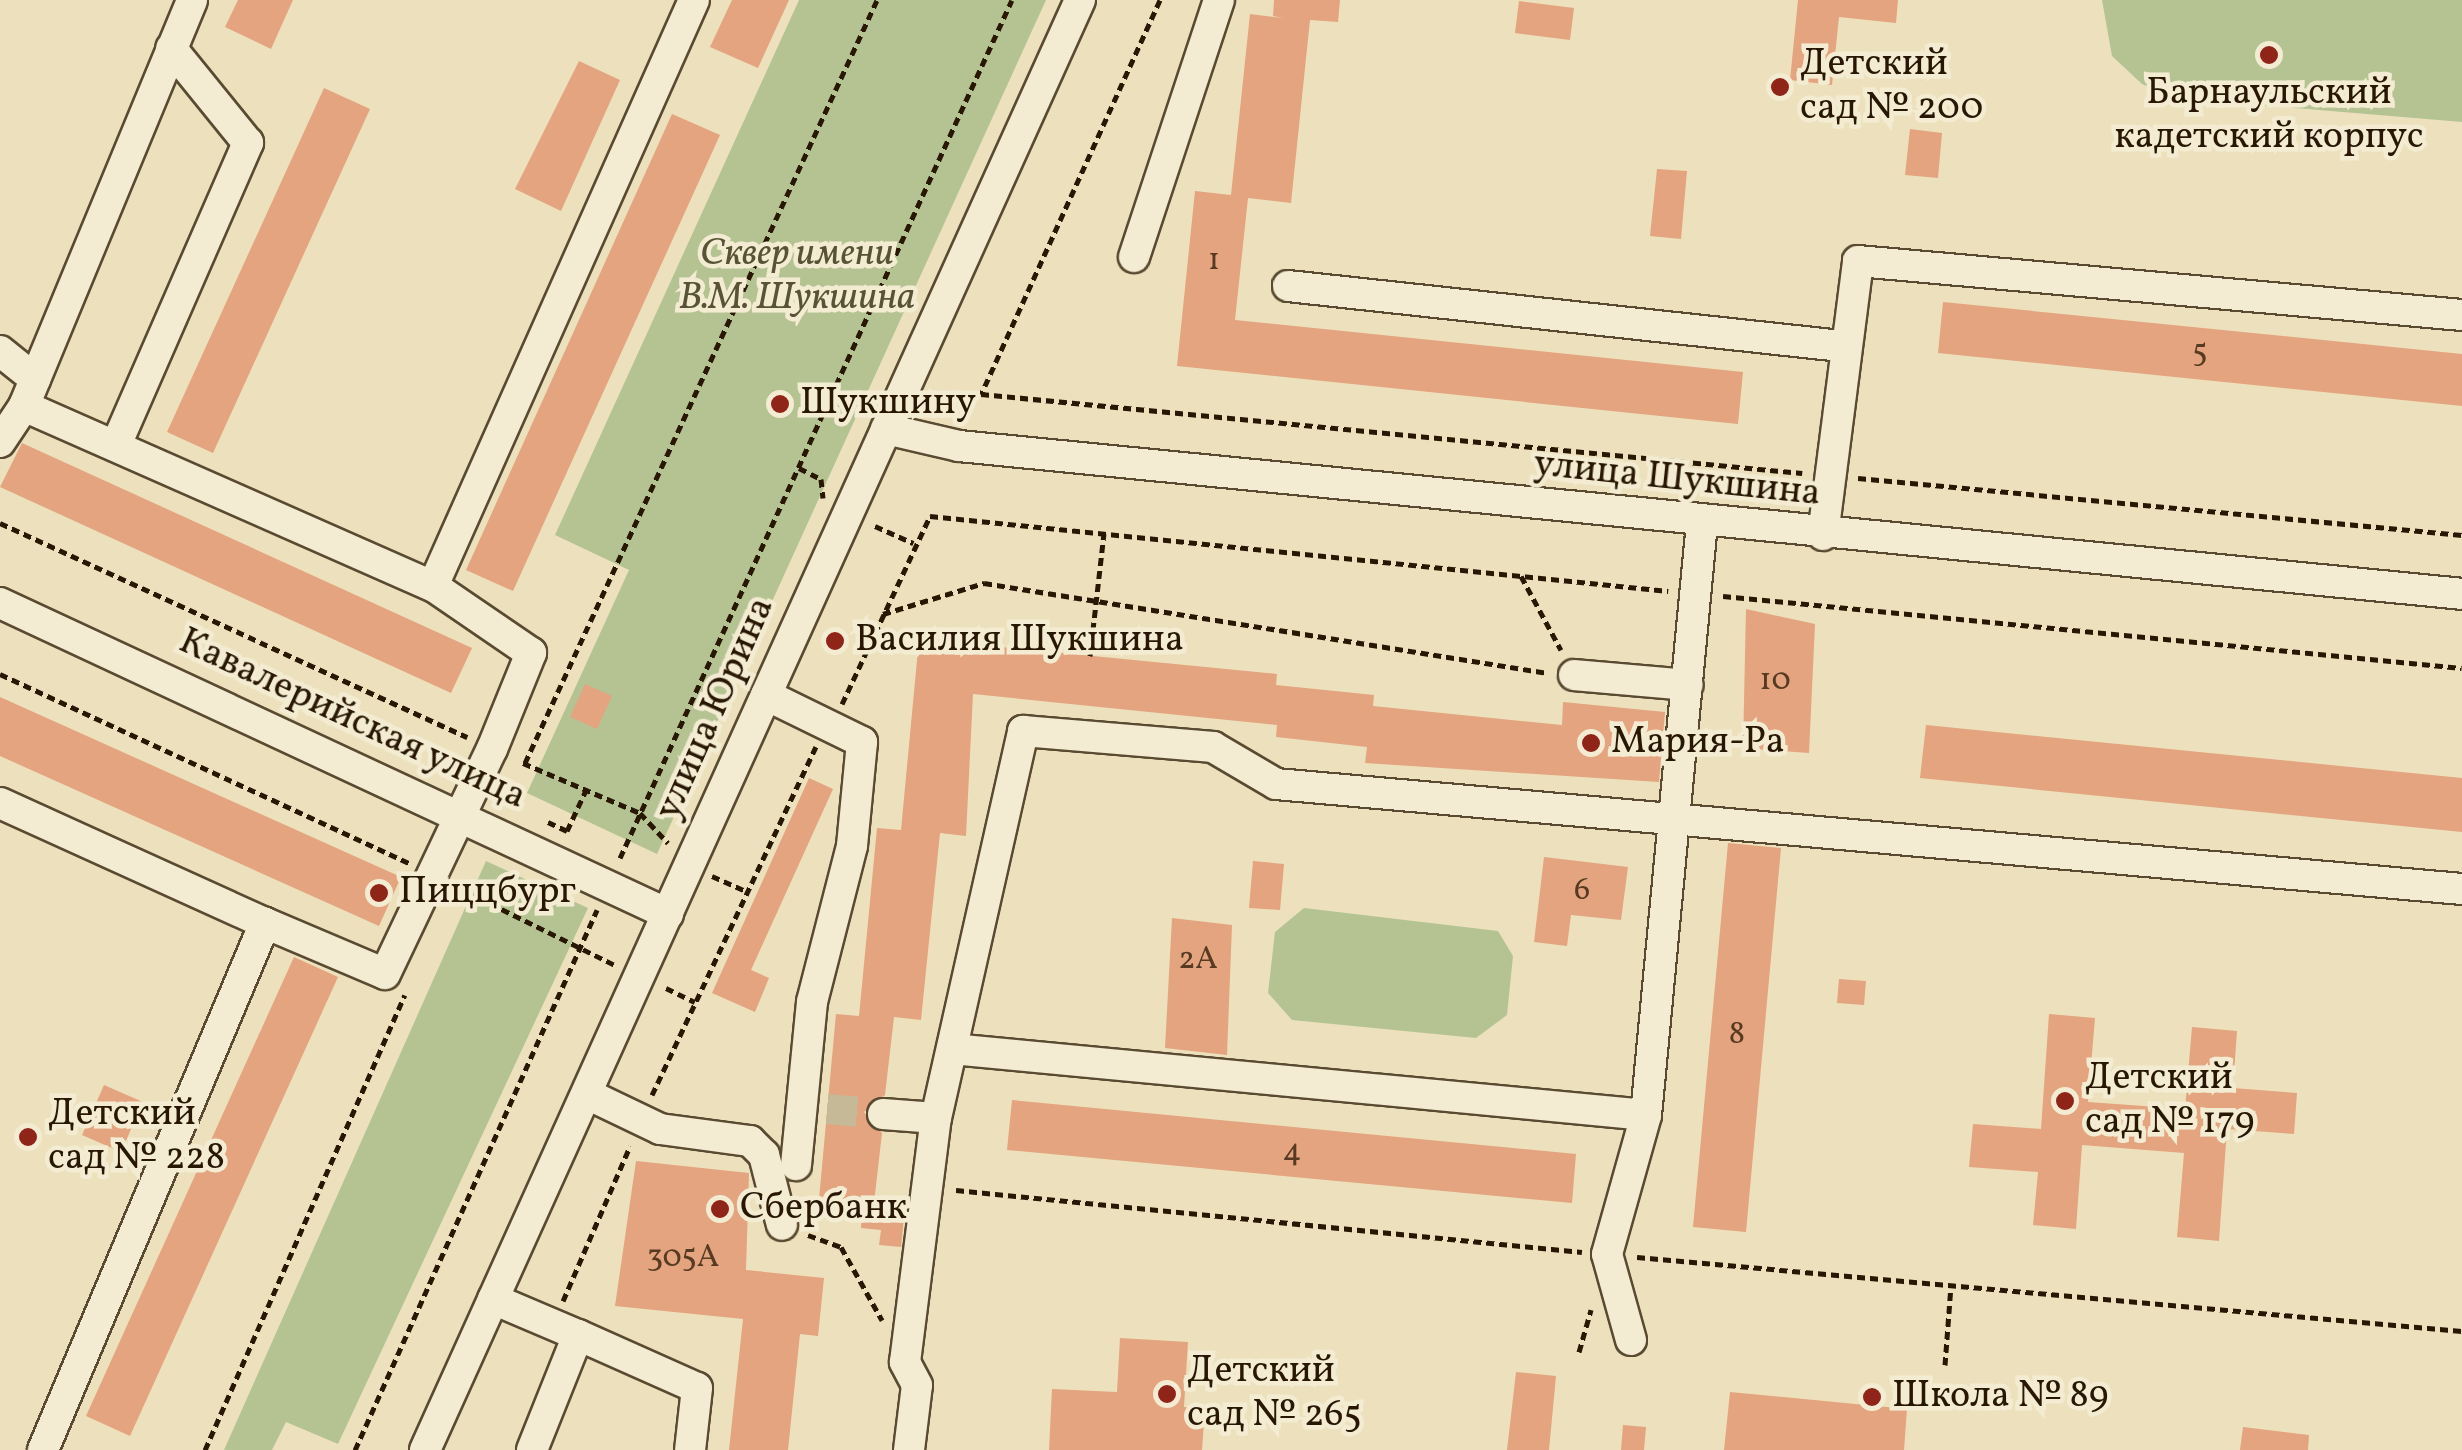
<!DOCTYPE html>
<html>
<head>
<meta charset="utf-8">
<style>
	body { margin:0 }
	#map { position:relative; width:2462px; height:1450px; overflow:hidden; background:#ece1bc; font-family:Vollkorn,serif }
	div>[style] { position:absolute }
	.green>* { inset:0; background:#b5c393 }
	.building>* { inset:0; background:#e3a47f }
	.minor-tunnel>* { height:30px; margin-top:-15px; transform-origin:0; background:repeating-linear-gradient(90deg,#c5b997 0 30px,transparent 0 45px) }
	.path>* { height:5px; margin-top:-2.5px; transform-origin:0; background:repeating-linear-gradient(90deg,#281703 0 8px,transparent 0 13px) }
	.roads { filter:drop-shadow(2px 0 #594a31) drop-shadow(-2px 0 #594a31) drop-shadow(0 2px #594a31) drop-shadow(0 -2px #594a31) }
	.minor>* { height:30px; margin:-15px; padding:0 15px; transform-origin:15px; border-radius:15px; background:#f3ecd3 }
	.dots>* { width:28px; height:28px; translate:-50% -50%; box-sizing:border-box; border:5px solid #f3ecd3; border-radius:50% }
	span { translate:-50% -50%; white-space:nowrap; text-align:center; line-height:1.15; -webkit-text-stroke:9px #f3ecd3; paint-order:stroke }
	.number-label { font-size:32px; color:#573a22 }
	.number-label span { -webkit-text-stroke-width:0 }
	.poi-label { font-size:38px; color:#281703 }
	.left { translate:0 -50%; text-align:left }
	.park-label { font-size:38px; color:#595335; font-style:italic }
	.street-label { font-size:38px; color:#281703 }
</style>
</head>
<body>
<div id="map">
	<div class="green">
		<div style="clip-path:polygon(799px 0,1046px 0,657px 854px,527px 793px,629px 570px,555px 535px)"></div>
		<div style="clip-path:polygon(2102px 0,2462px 0,2462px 122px,2175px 98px,2142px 84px,2112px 56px)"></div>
		<div style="clip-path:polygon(486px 861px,588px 908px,338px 1444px,286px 1422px,272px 1450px,224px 1450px)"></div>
		<div style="clip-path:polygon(1304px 908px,1498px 931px,1513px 956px,1507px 1015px,1476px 1038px,1292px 1020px,1268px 993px,1275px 932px)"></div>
	</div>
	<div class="building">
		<div style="clip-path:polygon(238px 0,293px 0,271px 49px,225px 27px)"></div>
		<div style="clip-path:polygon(732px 0,789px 0,758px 68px,710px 47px)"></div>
		<div style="clip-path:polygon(1274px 0,1340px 0,1338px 22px,1310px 20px,1291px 203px,1248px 198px,1235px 320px,1743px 372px,1738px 424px,1177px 366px,1195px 191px,1231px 195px,1250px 14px,1283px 18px,1273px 16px)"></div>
		<div style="clip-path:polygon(1798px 0,1898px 0,1896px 23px,1839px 17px,1832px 85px,1790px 80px)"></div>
		<div style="clip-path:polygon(1519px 1px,1574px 8px,1570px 40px,1515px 33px)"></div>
		<div style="clip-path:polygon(579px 61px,620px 80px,561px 211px,515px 189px)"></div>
		<div style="clip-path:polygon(324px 88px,370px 109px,213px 453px,167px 432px)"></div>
		<div style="clip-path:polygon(672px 114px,720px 135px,513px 591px,466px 570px)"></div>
		<div style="clip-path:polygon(1910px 129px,1942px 133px,1938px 178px,1905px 175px)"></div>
		<div style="clip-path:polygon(1657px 169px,1687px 171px,1681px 239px,1650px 236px)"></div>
		<div style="clip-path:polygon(1943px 302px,2462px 354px,2462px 406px,1938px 353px)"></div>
		<div style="clip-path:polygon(22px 443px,472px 648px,451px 693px,0 487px)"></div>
		<div style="clip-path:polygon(1746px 609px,1815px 624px,1809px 753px,1743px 748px)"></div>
		<div style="clip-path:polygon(919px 639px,1277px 674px,1276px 685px,1374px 695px,1373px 706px,1562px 725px,1563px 702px,1665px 712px,1659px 782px,1365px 763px,1367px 747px,1276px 737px,1277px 725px,973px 694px,966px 836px,940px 833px,921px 1020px,894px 1017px,885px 1095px,864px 1112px,882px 1133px,874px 1203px,905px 1207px,901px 1247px,879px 1245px,881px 1230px,861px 1228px,862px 1203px,819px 1199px,836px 1014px,859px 1016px,877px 828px,901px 830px)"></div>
		<div style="clip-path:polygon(585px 684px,612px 696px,597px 729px,570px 717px)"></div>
		<div style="clip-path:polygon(0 697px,401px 877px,379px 926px,0 756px)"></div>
		<div style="clip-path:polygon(1926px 725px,2462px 778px,2462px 832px,1920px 778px)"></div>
		<div style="clip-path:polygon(809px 778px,833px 789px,751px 970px,769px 978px,755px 1012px,712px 993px)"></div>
		<div style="clip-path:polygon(1728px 843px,1781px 848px,1746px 1232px,1693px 1227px)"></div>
		<div style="clip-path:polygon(1544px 857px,1628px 867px,1621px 920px,1571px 915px,1567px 946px,1534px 942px)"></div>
		<div style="clip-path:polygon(1253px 861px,1284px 864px,1280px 910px,1249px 908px)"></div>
		<div style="clip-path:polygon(1172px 918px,1232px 925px,1227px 1055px,1165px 1048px)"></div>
		<div style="clip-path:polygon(294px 957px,338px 977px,130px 1436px,86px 1416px)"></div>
		<div style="clip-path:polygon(1839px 979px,1866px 981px,1864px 1005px,1837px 1003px)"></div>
		<div style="clip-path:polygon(2049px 1014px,2095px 1018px,2088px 1102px,2185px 1109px,2192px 1027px,2237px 1031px,2233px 1088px,2297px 1093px,2294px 1134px,2227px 1129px,2219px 1241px,2177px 1237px,2184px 1153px,2082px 1145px,2076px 1229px,2033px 1225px,2038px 1172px,1969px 1167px,1973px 1124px,2041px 1129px)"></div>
		<div style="clip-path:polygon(104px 1085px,143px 1102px,121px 1152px,82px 1135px)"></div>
		<div style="clip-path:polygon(1012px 1100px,1576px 1154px,1572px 1203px,1007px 1150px)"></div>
		<div style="clip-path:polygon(636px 1161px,749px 1173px,746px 1270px,824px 1278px,818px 1336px,800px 1334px,788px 1450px,729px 1450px,743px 1319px,615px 1306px)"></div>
		<div style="clip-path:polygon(1120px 1338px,1188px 1342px,1184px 1407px,1205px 1408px,1202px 1450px,1049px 1450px,1052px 1389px,1117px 1392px)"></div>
		<div style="clip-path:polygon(1516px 1372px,1556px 1376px,1549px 1450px,1507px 1450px)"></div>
		<div style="clip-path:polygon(1730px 1392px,1907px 1409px,1904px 1450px,1724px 1450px)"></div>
		<div style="clip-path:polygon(1623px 1425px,1646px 1427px,1644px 1450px,1621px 1450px)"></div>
		<div style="clip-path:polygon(2243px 1427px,2309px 1435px,2308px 1450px,2240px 1450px)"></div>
	</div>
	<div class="minor-tunnel">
		<div style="left:827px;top:1109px;width:56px;rotate:5.1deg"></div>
	</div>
	<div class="path">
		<div style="left:1160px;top:0;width:433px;rotate:114.4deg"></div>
		<div style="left:981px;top:394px;width:825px;rotate:5.5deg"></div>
		<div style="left:799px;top:468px;width:25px;rotate:27deg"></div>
		<div style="left:821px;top:479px;width:19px;rotate:84deg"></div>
		<div style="left:1858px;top:478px;width:607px;rotate:5.39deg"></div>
		<div style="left:0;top:523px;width:514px;rotate:24.62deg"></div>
		<div style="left:875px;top:526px;width:42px;rotate:24.1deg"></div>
		<div style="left:1521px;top:576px;width:84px;rotate:61.6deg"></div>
		<div style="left:1723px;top:596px;width:742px;rotate:5.56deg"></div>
		<div style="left:883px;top:614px;width:106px;rotate:-17.1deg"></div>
		<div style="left:984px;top:583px;width:571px;rotate:9.07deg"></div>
		<div style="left:1090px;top:656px;width:123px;rotate:-83.5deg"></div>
		<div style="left:0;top:674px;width:451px;rotate:24.8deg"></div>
		<div style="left:842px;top:704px;width:208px;rotate:-64.9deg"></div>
		<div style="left:930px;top:516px;width:742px;rotate:5.8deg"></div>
		<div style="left:523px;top:763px;width:127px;rotate:23.1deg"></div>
		<div style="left:640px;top:813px;width:41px;rotate:47deg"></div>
		<div style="left:525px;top:763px;width:840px;rotate:-65.23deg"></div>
		<div style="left:548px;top:822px;width:21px;rotate:25deg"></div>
		<div style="left:567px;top:831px;width:45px;rotate:-65.1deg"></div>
		<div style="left:620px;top:858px;width:943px;rotate:-65.45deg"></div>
		<div style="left:712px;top:876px;width:37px;rotate:24deg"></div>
		<div style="left:455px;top:886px;width:178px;rotate:26.3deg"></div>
		<div style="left:666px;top:988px;width:32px;rotate:26deg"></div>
		<div style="left:652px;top:1095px;width:385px;rotate:-64.8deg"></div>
		<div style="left:956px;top:1190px;width:629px;rotate:5.66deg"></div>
		<div style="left:808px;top:1235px;width:35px;rotate:20deg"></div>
		<div style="left:841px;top:1247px;width:84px;rotate:60.7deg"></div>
		<div style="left:1637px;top:1257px;width:828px;rotate:5.13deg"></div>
		<div style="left:563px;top:1301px;width:169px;rotate:-66.6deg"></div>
		<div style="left:1579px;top:1352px;width:44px;rotate:-74.1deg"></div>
		<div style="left:1945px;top:1365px;width:79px;rotate:-85.7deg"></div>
		<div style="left:205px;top:1450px;width:497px;rotate:-66.3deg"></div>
		<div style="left:355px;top:1450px;width:592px;rotate:-65.86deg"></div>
	</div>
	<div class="roads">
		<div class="minor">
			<div style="left:1134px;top:257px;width:271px;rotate:-71.7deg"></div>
			<div style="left:1288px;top:286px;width:556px;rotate:6.19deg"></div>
			<div style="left:0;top:351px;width:45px;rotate:38.7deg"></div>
			<div style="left:24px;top:406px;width:439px;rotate:-67.5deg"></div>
			<div style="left:886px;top:429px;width:75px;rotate:13.1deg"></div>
			<div style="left:959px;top:446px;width:1510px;rotate:5.62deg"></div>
			<div style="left:0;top:442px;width:43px;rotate:-56.3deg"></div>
			<div style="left:24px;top:406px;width:447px;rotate:23.8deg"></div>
			<div style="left:116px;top:445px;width:330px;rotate:-66.4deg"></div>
			<div style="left:248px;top:143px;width:122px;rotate:-129deg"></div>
			<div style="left:1823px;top:535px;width:276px;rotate:-82.7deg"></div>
			<div style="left:1858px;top:261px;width:606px;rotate:5.11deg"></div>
			<div style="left:0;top:603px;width:737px;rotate:24.97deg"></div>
			<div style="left:1574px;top:675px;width:114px;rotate:5deg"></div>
			<div style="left:766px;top:695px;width:107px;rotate:26.1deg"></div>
			<div style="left:862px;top:742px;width:104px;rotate:95.5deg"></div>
			<div style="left:852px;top:846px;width:161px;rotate:104.4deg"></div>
			<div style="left:812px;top:1002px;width:164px;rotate:95.6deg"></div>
			<div style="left:0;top:803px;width:291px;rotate:24.4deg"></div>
			<div style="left:952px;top:1049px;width:697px;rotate:5.43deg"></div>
			<div style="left:587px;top:1094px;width:81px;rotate:25.6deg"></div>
			<div style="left:660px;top:1129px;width:91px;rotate:7.6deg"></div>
			<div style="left:750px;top:1141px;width:20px;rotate:45deg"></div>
			<div style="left:764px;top:1155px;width:72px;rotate:75.6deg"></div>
			<div style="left:883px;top:1114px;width:53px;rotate:4.3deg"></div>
			<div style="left:493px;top:1299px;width:92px;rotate:23deg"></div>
			<div style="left:578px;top:1335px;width:124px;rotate:111.8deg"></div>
			<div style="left:578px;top:1335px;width:130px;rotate:24deg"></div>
			<div style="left:697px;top:1388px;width:62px;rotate:96.4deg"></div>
			<div style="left:1631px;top:1340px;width:89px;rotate:-105.6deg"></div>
			<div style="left:1607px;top:1254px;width:144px;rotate:-74.3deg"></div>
			<div style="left:1646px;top:1115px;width:595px;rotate:-84.6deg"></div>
			<div style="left:43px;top:1450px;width:572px;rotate:-67.16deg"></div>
			<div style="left:265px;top:923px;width:130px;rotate:23deg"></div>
			<div style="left:385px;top:974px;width:249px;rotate:-64.6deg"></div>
			<div style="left:492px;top:749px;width:104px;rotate:-67.9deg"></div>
			<div style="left:531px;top:653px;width:119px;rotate:-145.6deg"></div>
			<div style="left:433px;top:586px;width:641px;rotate:-65.99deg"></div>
			<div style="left:425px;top:1450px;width:1591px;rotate:-65.69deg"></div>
			<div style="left:909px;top:1450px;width:65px;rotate:-83deg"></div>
			<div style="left:917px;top:1385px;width:26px;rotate:-118deg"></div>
			<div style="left:905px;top:1362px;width:246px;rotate:-82.8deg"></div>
			<div style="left:936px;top:1118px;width:397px;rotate:-77.3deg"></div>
			<div style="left:1023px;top:731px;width:191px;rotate:4.8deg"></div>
			<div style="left:1213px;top:747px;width:73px;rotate:30.4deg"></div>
			<div style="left:1276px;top:784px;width:1191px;rotate:5.06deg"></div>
		</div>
	</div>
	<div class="dots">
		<div style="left:2269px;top:55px;background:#8f2418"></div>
		<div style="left:1780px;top:87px;background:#8f2418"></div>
		<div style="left:780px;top:404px;background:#8f2418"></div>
		<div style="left:835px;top:641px;background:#8f2418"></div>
		<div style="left:1591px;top:743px;background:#8f2418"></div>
		<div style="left:379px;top:893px;background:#8f2418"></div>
		<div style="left:2065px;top:1101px;background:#8f2418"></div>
		<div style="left:28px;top:1137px;background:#8f2418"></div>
		<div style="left:720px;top:1209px;background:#8f2418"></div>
		<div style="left:1167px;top:1394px;background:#8f2418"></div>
		<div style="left:1872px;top:1397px;background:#8f2418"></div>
	</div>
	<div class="number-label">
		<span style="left:1214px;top:261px">1</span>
		<span style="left:2200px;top:353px">5</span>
		<span style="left:1775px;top:681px">10</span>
		<span style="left:1582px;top:891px">6</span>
		<span style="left:1198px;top:960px">2А</span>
		<span style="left:1737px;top:1035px">8</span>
		<span style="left:1292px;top:1152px">4</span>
		<span style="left:683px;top:1258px">305А</span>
	</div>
	<div class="poi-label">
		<span class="left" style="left:1800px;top:87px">Детский<br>сад № 200</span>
		<span style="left:2269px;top:116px">Барнаульский<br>кадетский корпус</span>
		<span class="left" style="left:800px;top:404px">Шукшину</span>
		<span class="left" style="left:855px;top:641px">Василия Шукшина</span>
		<span class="left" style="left:1611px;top:743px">Мария-Ра</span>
		<span class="left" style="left:399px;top:893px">Пиццбург</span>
		<span class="left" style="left:2085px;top:1101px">Детский<br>сад № 179</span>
		<span class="left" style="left:48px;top:1137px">Детский<br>сад № 228</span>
		<span class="left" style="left:740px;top:1209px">Сбербанк</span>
		<span class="left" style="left:1187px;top:1394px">Детский<br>сад № 265</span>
		<span class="left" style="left:1892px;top:1397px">Школа № 89</span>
	</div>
	<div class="park-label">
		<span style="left:797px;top:277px">Сквер имени<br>В.М. Шукшина</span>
	</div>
	<div class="street-label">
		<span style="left:1677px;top:480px;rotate:6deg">улица Шукшина</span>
		<span style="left:716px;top:709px;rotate:-66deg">улица Юрина</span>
		<span style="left:352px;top:720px;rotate:25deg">Кавалерийская улица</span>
	</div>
</div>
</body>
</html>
